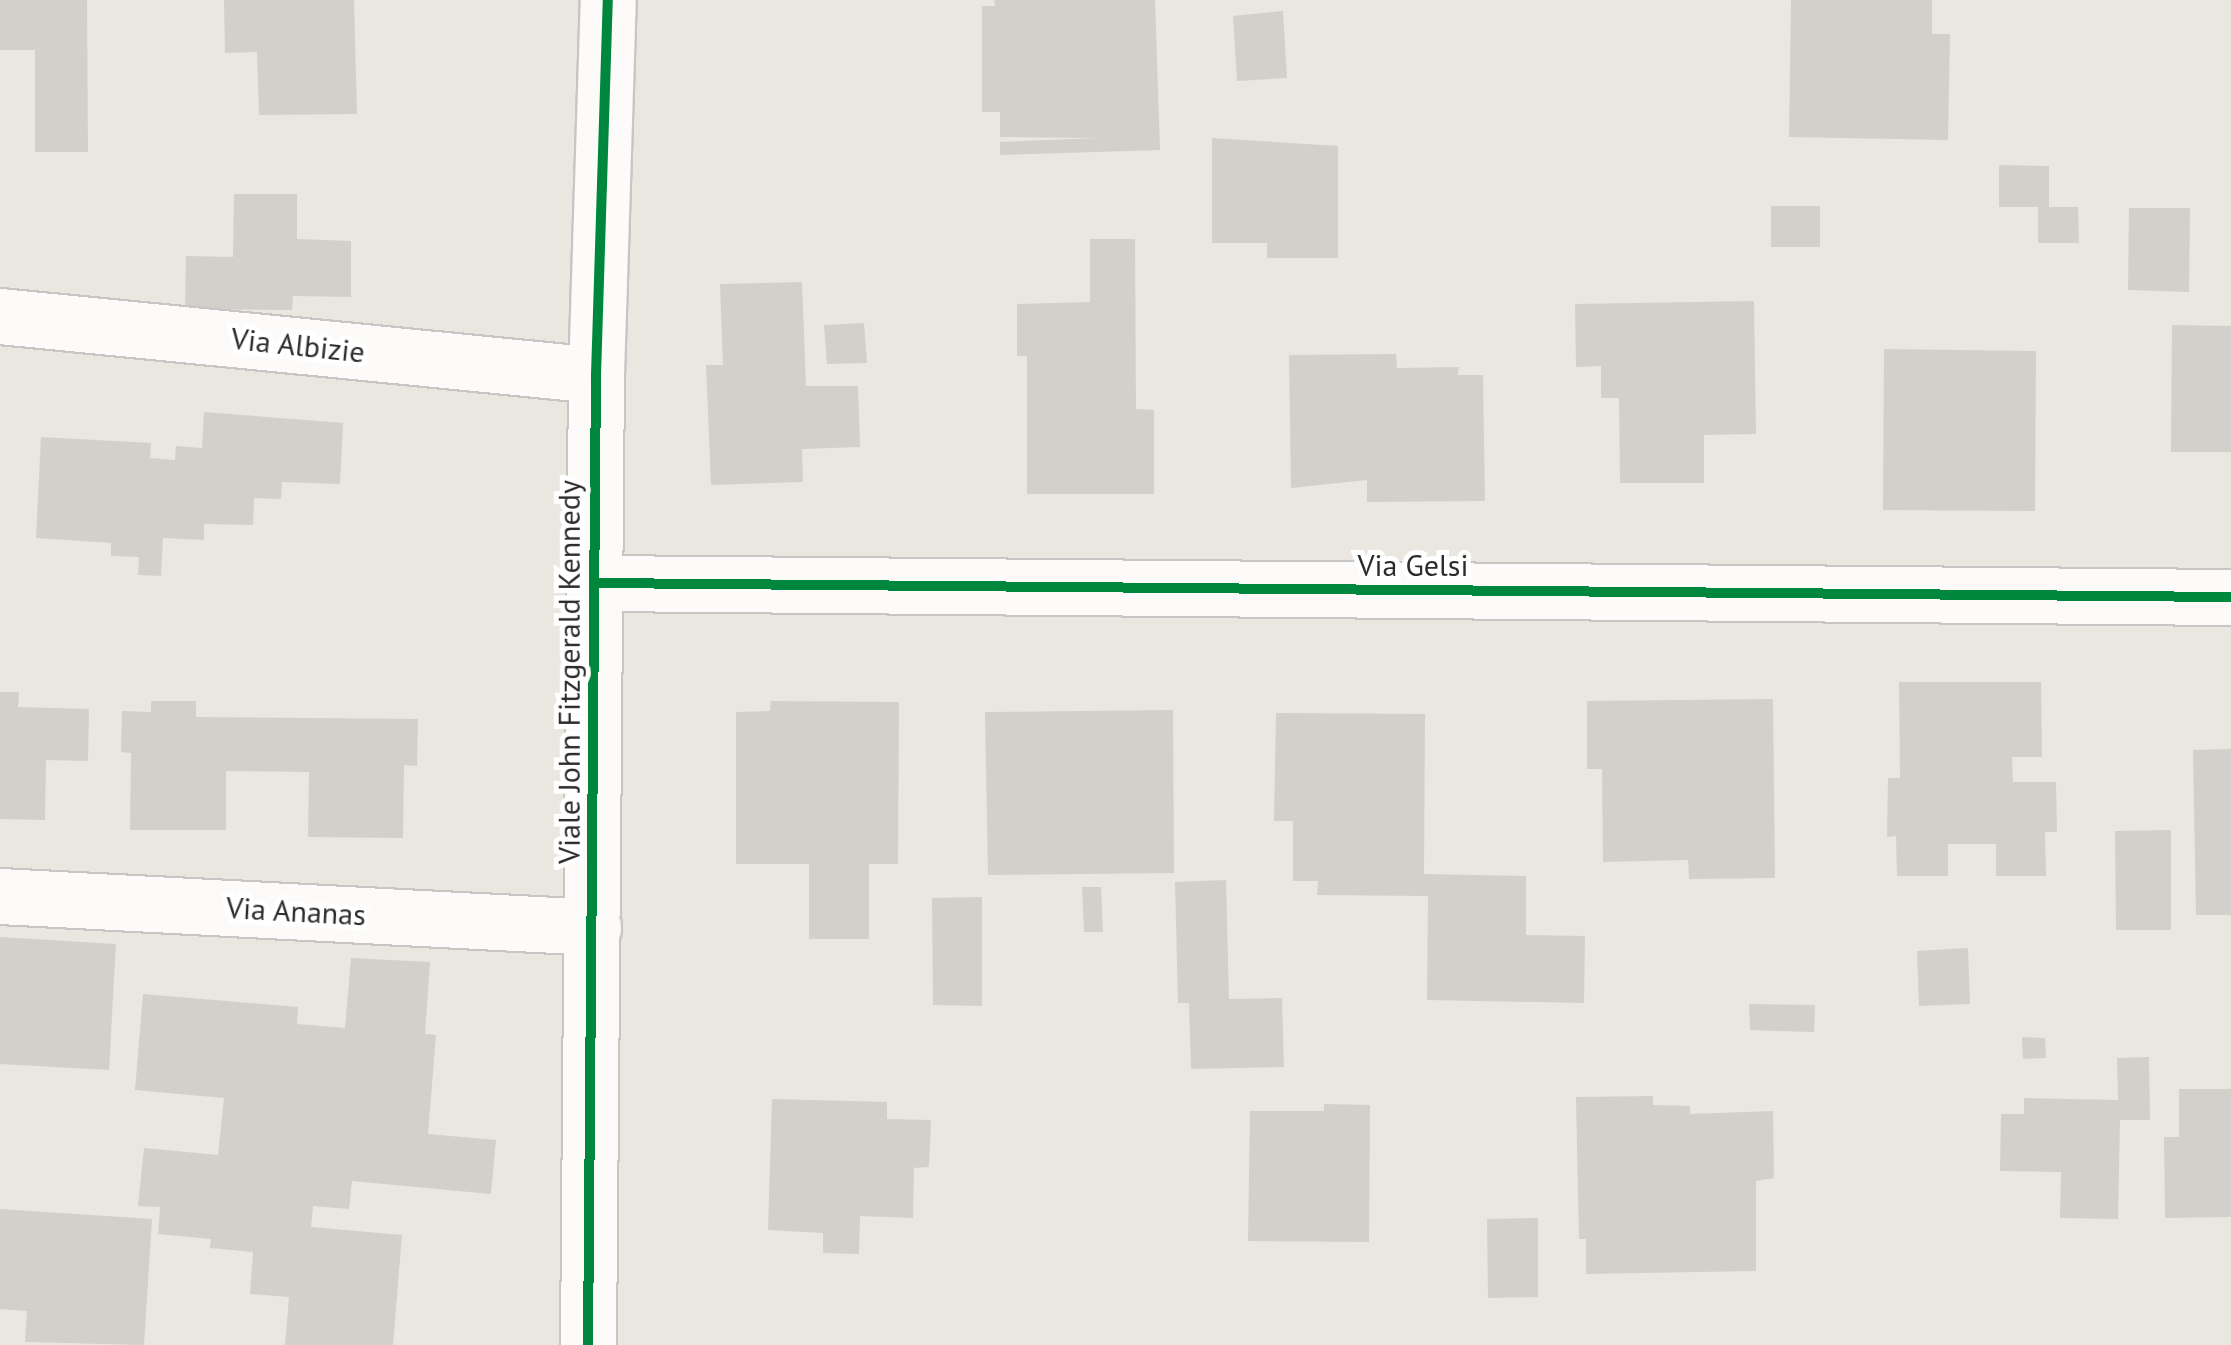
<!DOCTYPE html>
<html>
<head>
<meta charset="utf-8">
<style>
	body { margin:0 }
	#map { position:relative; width:2231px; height:1345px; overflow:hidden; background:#eae7e0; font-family:"PT Sans",sans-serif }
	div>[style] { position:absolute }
	.building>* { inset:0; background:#d2d0cb }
	.roads { filter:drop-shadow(2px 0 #c7c6c5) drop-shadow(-2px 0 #c7c6c5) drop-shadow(0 2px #c7c6c5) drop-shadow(0 -2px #c7c6c5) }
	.minor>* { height:55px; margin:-27.5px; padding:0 27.5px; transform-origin:27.5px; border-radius:27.5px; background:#fcfbfa }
	.tertiary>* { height:55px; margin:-27.5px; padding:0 27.5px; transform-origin:27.5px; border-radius:27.5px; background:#fcfbfa }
	.cycleway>* { height:10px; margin:-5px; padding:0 5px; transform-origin:5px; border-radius:5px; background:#00873e }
	span { translate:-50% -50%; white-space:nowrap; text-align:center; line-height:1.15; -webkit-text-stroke:10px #fff; paint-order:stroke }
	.street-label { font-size:30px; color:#2b2b2b }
</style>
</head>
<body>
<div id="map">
	<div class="building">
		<div style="clip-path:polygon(0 0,87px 0,88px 152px,35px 152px,35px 50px,0 50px)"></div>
		<div style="clip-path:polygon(224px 0,354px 0,357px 114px,259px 115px,257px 52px,225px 53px)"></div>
		<div style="clip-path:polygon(994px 0,1155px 0,1160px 150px,1000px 155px,1000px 142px,1098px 138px,1000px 137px,1000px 112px,982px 112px,982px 6px,995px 6px)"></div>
		<div style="clip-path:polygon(1791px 0,1932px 0,1932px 34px,1950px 34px,1948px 140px,1789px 137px)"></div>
		<div style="clip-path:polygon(1283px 11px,1287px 78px,1237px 81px,1233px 16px)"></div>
		<div style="clip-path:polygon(1212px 138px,1338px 146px,1338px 258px,1267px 258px,1267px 243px,1212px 243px)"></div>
		<div style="clip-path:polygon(1999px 165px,2049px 166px,2049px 207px,2078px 207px,2079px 243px,2038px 243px,2038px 207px,1999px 207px)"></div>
		<div style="clip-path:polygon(234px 194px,297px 194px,297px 239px,351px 241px,351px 297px,293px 296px,292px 310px,185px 309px,186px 256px,233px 257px)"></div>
		<div style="clip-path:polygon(1771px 206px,1820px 206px,1820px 247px,1771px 247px)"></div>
		<div style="clip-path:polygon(2129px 208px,2190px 208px,2189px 292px,2128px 290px)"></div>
		<div style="clip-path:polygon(1090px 239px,1135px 239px,1136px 409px,1154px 410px,1154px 494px,1027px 494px,1027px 356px,1017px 356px,1017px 304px,1090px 302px)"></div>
		<div style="clip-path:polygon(802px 282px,806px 386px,858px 386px,860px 447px,802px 449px,803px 482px,711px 485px,706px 365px,723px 365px,720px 284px)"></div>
		<div style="clip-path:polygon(1754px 301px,1756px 434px,1704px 435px,1704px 483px,1620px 483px,1619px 398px,1601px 398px,1601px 366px,1576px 367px,1575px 304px)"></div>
		<div style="clip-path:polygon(864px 323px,867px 363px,827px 364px,824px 325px)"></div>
		<div style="clip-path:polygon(2172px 325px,2231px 326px,2231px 452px,2171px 452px)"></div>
		<div style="clip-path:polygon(1884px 349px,2036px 351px,2035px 511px,1883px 510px)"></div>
		<div style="clip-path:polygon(1396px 354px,1397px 368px,1459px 367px,1458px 375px,1483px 375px,1485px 501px,1367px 502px,1367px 480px,1291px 488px,1289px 355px)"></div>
		<div style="clip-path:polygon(204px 412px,343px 423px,340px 484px,282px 482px,281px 499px,254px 498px,253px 525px,204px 524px,204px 540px,163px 538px,161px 576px,138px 575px,139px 557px,111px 556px,111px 543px,36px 538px,41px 437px,151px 443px,150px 458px,175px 460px,176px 446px,202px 448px)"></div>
		<div style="clip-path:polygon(1899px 682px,2041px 682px,2042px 757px,2012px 757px,2013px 782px,2056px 782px,2057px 832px,2045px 832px,2046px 876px,1996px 876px,1996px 844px,1948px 844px,1948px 876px,1897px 876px,1896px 836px,1887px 837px,1888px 778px,1900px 778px)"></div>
		<div style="clip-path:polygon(0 692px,19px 692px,18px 707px,89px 709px,88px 761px,46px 760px,45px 820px,0 819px)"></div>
		<div style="clip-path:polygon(1773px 699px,1775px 878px,1689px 879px,1688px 860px,1603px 862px,1602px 769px,1587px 769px,1587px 701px)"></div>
		<div style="clip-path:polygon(151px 701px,196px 701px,196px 717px,418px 719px,417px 766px,404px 765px,403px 838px,308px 837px,309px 772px,226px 771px,226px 830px,130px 830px,131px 753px,121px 752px,122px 711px,151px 712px)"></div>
		<div style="clip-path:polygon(771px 701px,899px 702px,898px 864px,869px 864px,869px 939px,809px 939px,809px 864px,736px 864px,736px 712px,770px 711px)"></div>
		<div style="clip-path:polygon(1173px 710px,1174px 873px,988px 875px,985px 712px)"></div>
		<div style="clip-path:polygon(1276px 713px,1425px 714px,1424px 874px,1526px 876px,1526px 935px,1585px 936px,1584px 1003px,1427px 1000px,1428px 896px,1317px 895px,1318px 881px,1293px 881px,1293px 821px,1274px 821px)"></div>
		<div style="clip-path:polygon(2231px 749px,2231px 915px,2196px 915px,2193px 750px)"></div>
		<div style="clip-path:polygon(2171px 830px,2171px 930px,2116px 930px,2115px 831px)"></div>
		<div style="clip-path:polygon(1226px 880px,1229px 999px,1282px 998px,1284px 1067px,1191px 1069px,1189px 1003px,1178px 1003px,1175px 882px)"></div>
		<div style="clip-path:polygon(1082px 887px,1101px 887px,1103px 932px,1084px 932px)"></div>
		<div style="clip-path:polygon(982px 897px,982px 1006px,933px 1005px,932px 898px)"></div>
		<div style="clip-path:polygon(0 937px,116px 944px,109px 1070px,0 1064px)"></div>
		<div style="clip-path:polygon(1968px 948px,1970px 1004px,1919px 1006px,1917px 951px)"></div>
		<div style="clip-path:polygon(351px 958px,430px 962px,425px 1034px,436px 1035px,428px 1134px,496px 1140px,491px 1194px,352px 1181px,349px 1209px,313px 1206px,311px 1227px,402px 1235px,393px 1345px,285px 1345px,289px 1297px,250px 1294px,253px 1252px,210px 1248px,211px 1239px,158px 1234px,160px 1207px,138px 1206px,144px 1148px,218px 1155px,224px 1098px,135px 1090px,143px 994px,298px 1007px,297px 1024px,345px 1028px)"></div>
		<div style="clip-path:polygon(1749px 1004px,1815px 1005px,1814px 1032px,1750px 1030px)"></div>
		<div style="clip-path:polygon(2022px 1037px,2045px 1038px,2046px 1058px,2023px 1059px)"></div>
		<div style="clip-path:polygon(2149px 1057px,2150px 1120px,2120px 1120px,2118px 1219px,2060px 1218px,2061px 1172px,2000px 1171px,2001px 1114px,2024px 1114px,2024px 1098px,2118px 1100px,2117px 1058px)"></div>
		<div style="clip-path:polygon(2179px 1089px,2231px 1089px,2231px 1217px,2165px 1218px,2164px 1137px,2179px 1137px)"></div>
		<div style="clip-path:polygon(1653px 1096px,1653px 1105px,1690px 1106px,1690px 1114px,1773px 1111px,1774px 1178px,1756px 1181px,1756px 1271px,1586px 1274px,1586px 1239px,1579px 1239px,1576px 1097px)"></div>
		<div style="clip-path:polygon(772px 1099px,887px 1102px,887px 1119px,931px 1120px,929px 1167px,914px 1168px,913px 1218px,860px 1216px,859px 1254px,823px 1253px,823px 1233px,768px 1230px)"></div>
		<div style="clip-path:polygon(1324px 1104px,1370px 1105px,1369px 1242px,1248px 1241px,1250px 1111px,1324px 1111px)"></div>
		<div style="clip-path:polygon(0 1209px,152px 1219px,144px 1345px,25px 1342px,27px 1311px,0 1309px)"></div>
		<div style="clip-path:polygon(1538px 1218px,1538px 1297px,1488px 1298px,1487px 1219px)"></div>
	</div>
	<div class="roads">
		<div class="minor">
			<div style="left:0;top:316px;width:599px;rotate:5.65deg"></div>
			<div style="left:595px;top:583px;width:1636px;rotate:0.49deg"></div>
			<div style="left:0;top:896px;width:594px;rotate:2.99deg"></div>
		</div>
		<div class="tertiary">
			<div style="left:588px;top:1345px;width:970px;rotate:-89.53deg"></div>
			<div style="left:596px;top:375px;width:375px;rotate:-88.2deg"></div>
		</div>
	</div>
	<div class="cycleway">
		<div style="left:595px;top:583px;width:1636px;rotate:0.49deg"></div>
		<div style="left:588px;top:1345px;width:970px;rotate:-89.53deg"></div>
		<div style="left:596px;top:375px;width:375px;rotate:-88.2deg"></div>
	</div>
	<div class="street-label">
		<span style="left:298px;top:345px;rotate:6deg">Via Albizie</span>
		<span style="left:1413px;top:565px">Via Gelsi</span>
		<span style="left:569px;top:672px;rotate:-90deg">Viale John Fitzgerald Kennedy</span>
		<span style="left:296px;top:911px;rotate:3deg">Via Ananas</span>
	</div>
</div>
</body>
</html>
